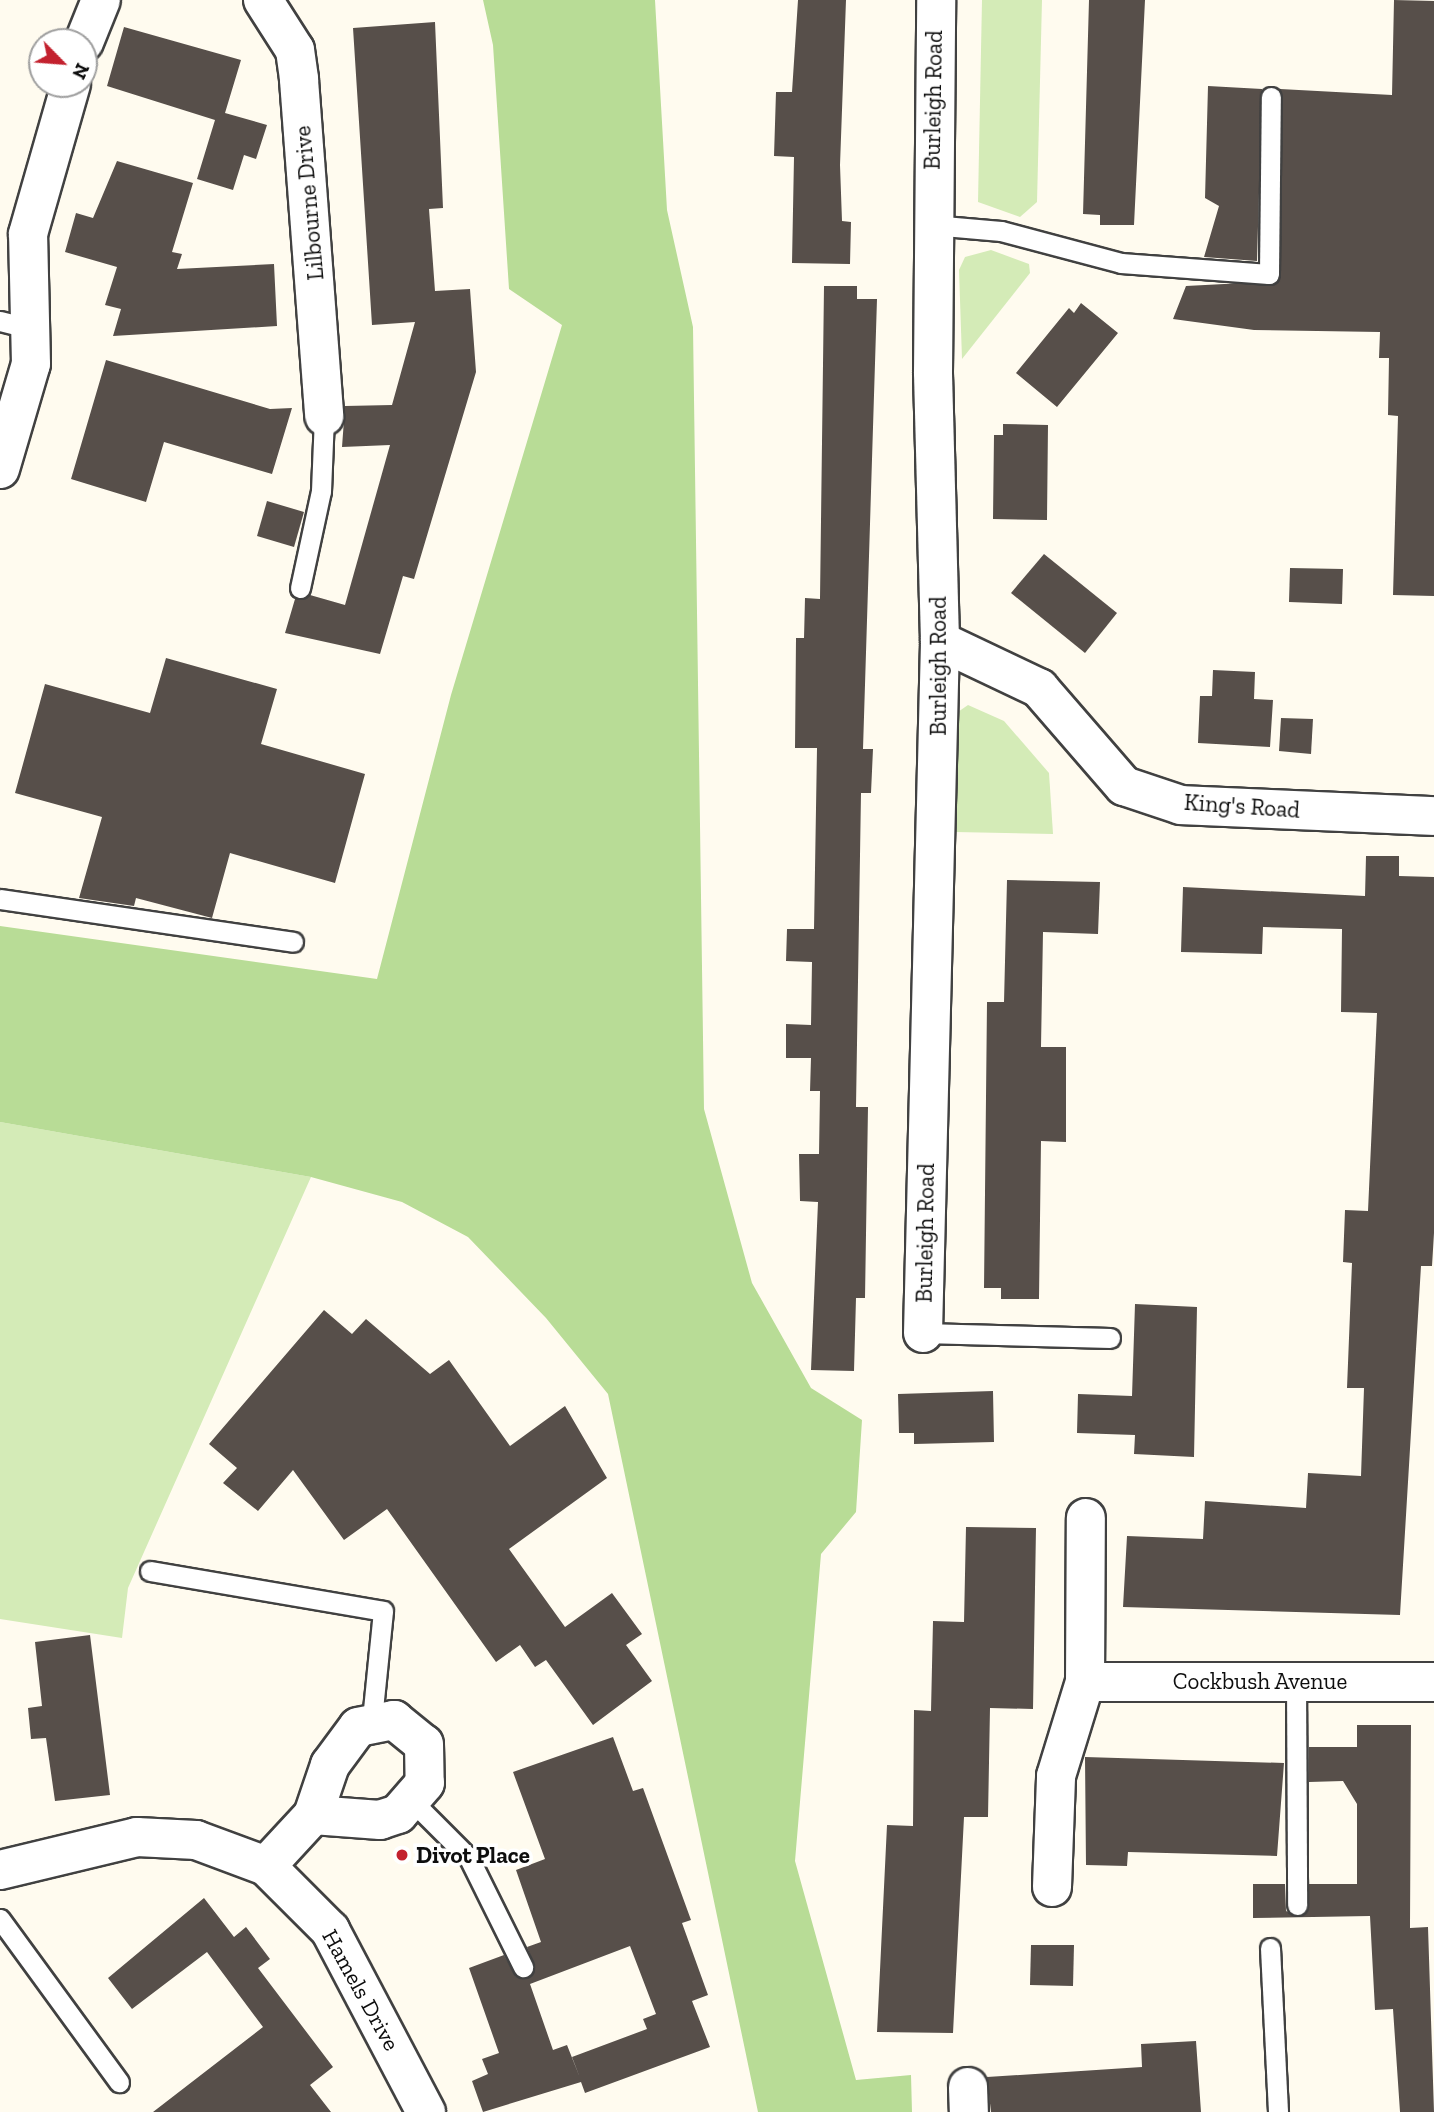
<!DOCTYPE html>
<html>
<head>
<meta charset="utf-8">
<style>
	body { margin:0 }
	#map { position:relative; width:1434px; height:2112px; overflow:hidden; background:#fffbef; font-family:"Zilla Slab",serif }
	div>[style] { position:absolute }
	.green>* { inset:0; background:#d4ebb7 }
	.forest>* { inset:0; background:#b8dc96 }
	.building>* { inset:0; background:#574f4a }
	.roads { filter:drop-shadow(2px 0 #414141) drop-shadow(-2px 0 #414141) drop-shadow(0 2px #414141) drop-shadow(0 -2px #414141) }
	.service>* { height:19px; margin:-9.5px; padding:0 9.5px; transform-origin:9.5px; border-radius:9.5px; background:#fff }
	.minor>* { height:38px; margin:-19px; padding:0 19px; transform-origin:19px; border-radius:19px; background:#fff }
	.dots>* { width:19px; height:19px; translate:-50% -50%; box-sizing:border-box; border:4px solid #fff; border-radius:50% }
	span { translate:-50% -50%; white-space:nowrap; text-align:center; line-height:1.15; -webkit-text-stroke:7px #fff; paint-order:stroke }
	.street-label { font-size:23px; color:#0e0e0e }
	.poi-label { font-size:23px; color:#0e0e0e; font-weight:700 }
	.left { translate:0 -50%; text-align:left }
	.north { position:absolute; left:28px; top:28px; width:70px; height:70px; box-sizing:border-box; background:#fff; border:2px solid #9f9f9f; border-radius:50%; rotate:115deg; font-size:19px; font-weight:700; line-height:28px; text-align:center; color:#0e0e0e }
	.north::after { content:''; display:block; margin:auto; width:24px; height:32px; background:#c3212e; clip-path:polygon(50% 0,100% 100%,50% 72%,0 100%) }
</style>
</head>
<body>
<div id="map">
	<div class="green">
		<div style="clip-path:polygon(982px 0,1042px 0,1037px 202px,1020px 217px,978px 202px)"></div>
		<div style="clip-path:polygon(991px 250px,1029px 264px,1030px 273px,962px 359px,959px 270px,965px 257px)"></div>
		<div style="clip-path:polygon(968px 705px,1004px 721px,1049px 773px,1053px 834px,955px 832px,955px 714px)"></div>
		<div style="clip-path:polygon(0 1122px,311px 1177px,128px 1588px,122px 1638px,0 1619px)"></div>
	</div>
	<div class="forest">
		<div style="clip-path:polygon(483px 0,655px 0,667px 210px,693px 327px,704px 1109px,752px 1283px,811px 1388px,862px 1420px,856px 1512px,821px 1554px,795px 1861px,856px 2080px,911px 2075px,912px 2112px,758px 2112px,608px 1394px,546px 1318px,468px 1237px,402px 1202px,311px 1177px,0 1122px,0 926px,377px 979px,451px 695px,562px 325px,509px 289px,493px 45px)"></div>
	</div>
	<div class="building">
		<div style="clip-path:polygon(798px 0,846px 0,840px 165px,842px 221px,851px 222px,850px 264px,792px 263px,794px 157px,774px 156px,776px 92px,792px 92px)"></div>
		<div style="clip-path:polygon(1089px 0,1145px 0,1134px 225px,1100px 225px,1100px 215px,1083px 214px)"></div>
		<div style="clip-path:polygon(1394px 0,1434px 1px,1434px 596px,1393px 595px,1398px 416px,1388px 415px,1389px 358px,1379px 358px,1380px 332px,1254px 330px,1173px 319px,1186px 286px,1279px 281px,1280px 89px,1392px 95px)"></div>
		<div style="clip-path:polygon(435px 22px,443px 208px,429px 209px,435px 291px,470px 289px,476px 372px,414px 579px,403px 576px,380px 654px,285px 633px,295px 599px,310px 595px,345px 605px,390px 445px,342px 447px,345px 406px,392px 405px,415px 322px,372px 325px,353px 28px)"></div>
		<div style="clip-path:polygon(124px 27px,241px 60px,225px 113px,267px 125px,256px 159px,244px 155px,233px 190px,197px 179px,215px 120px,107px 86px)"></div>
		<div style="clip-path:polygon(1208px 86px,1262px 89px,1257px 261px,1204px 257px,1219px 206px,1205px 198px)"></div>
		<div style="clip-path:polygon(117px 161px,193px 183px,172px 252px,182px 254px,177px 269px,274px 264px,277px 326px,113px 336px,121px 309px,105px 305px,117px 267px,65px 252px,76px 213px,93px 218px)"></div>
		<div style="clip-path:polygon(824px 286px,857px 286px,857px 299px,877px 299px,863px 749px,873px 749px,871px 793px,861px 793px,856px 1107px,868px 1107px,865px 1298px,856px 1298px,854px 1371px,811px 1370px,818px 1202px,800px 1201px,799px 1154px,819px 1154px,820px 1091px,810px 1091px,811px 1058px,786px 1058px,786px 1024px,811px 1025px,812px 962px,786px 961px,787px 929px,814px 929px,817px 748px,795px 748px,796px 638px,804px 638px,805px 598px,820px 599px)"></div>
		<div style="clip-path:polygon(1081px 303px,1118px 333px,1057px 407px,1016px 373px,1069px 308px,1074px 313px)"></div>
		<div style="clip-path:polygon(106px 360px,270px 409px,292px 408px,272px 474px,164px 442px,146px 502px,71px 479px)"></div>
		<div style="clip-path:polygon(1003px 424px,1048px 425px,1047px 520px,993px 519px,994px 435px,1003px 435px)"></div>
		<div style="clip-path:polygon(267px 501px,304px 512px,294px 547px,257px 536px)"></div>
		<div style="clip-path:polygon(1044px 554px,1117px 613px,1085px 653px,1011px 593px)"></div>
		<div style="clip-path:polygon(1290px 568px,1343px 569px,1342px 604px,1289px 602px)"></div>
		<div style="clip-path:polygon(166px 658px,277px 689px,261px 744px,365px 774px,335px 883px,230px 853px,212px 918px,136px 898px,134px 906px,79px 898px,102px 817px,15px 793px,45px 684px,150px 713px)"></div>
		<div style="clip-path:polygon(1213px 670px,1255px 672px,1254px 699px,1273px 700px,1270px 747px,1198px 743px,1200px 696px,1212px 696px)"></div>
		<div style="clip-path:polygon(1281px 718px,1313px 719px,1311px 754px,1279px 751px)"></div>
		<div style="clip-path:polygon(1366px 856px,1399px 856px,1399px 876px,1434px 877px,1434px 1233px,1432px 1266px,1421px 1266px,1400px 1615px,1123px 1607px,1127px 1536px,1203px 1539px,1205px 1501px,1306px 1508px,1308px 1473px,1361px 1476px,1364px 1388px,1347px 1388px,1352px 1263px,1343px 1262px,1345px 1210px,1368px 1211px,1377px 1013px,1341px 1012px,1342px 929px,1263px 927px,1262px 954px,1181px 952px,1183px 887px,1365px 896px)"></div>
		<div style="clip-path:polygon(1007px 880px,1100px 882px,1098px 934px,1043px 932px,1041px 1047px,1066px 1047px,1066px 1142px,1041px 1141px,1039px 1299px,1001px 1299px,1001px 1288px,984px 1288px,987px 1002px,1004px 1002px)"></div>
		<div style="clip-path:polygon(1135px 1304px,1197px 1307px,1194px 1457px,1134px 1454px,1135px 1435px,1077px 1433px,1078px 1394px,1132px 1396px)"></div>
		<div style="clip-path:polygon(324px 1310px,352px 1334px,366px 1319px,430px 1374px,449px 1360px,510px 1446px,565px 1406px,607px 1478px,509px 1549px,565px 1627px,612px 1593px,642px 1634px,626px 1645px,652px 1681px,593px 1725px,546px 1660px,535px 1667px,520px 1645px,496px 1662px,387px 1509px,344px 1540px,293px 1470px,258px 1511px,223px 1483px,237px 1468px,209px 1444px)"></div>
		<div style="clip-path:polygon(993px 1391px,994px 1442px,914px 1444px,914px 1433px,899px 1433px,898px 1394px)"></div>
		<div style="clip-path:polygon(966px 1527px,1036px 1528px,1033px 1709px,990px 1708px,988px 1817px,964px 1817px,953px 2033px,877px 2032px,887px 1825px,913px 1826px,914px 1710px,931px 1711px,933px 1621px,964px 1622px)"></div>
		<div style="clip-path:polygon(90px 1635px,110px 1795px,55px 1801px,46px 1738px,31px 1739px,28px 1708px,42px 1706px,35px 1642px)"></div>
		<div style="clip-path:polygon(1357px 1725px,1411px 1725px,1410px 1928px,1428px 1927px,1434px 2112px,1400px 2112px,1393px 2009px,1375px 2010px,1370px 1916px,1253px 1918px,1253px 1884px,1285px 1884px,1286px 1911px,1298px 1917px,1308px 1910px,1309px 1884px,1357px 1884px,1357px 1804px,1343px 1781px,1309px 1782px,1309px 1747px,1357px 1747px)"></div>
		<div style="clip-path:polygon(evenodd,613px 1737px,633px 1791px,643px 1788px,691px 1920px,682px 1923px,708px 1995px,692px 2001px,710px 2047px,585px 2093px,581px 2082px,483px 2112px,472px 2081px,488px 2074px,482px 2059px,499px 2053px,469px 1968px,504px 1955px,516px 1977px,528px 1978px,535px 1967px,527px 1947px,541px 1942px,516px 1870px,545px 1859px,513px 1772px,613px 1737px,630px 1946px,656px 2014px,643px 2019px,647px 2029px,572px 2057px,580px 2078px,567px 2045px,553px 2050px,530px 1984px,630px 1946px)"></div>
		<div style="clip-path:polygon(1085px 1757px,1284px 1763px,1277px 1856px,1128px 1852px,1127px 1866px,1086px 1865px)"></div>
		<div style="clip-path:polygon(204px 1898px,234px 1937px,246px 1927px,270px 1959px,258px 1968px,333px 2067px,310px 2085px,331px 2112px,153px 2112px,263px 2027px,207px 1952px,132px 2009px,108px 1978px)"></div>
		<div style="clip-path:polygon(1031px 1945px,1074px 1945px,1073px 1986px,1030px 1985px)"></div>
		<div style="clip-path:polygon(1196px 2041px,1201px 2112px,991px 2112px,987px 2077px,1142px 2067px,1141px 2044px)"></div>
	</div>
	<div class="roads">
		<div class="service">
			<div style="left:932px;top:225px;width:69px;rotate:5deg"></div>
			<div style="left:1001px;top:231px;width:124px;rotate:14.9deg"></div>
			<div style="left:1121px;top:263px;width:148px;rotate:4.3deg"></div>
			<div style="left:1269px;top:274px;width:177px;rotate:-89.4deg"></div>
			<div style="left:0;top:321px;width:32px;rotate:14deg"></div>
			<div style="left:300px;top:588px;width:99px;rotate:-77.8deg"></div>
			<div style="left:321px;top:491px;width:75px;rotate:-87.7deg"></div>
			<div style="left:0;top:899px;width:296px;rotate:8.3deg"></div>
			<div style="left:923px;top:1333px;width:187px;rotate:1.5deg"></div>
			<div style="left:150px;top:1571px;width:236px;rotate:9.7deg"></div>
			<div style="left:383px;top:1611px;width:109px;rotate:95.8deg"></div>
			<div style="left:1296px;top:1681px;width:224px;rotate:89.7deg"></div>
			<div style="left:413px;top:1802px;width:79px;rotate:45deg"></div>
			<div style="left:469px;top:1858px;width:122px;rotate:63.6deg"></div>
			<div style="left:0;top:1919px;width:202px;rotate:53.9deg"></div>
			<div style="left:1270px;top:1948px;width:164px;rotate:87.2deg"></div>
		</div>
		<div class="minor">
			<div style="left:263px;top:0;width:59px;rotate:57.4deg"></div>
			<div style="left:295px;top:50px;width:30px;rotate:82deg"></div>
			<div style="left:299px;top:80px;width:337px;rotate:85.7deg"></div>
			<div style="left:84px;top:42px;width:45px;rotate:-68deg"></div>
			<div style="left:0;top:469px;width:109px;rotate:-73.6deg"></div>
			<div style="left:31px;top:364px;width:130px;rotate:-91.3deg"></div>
			<div style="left:28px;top:234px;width:156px;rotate:-74deg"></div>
			<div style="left:940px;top:641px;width:110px;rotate:25.4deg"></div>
			<div style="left:1039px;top:688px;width:130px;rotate:49.1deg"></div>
			<div style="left:1124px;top:786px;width:60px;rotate:18.4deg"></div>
			<div style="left:1181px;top:805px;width:253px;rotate:2.5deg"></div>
			<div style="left:923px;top:1333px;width:692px;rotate:-88.59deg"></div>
			<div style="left:940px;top:641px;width:269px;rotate:-91.5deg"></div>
			<div style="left:933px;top:372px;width:372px;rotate:-89.5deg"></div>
			<div style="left:1085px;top:1682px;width:349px"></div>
			<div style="left:266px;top:1866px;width:69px;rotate:-47.3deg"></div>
			<div style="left:313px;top:1815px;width:53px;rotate:-71.2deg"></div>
			<div style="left:330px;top:1765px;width:47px;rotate:-53.6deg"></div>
			<div style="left:358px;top:1727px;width:37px;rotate:-11deg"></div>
			<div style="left:394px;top:1720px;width:38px;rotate:39deg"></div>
			<div style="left:424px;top:1744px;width:39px;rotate:89deg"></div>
			<div style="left:425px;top:1783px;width:41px;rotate:131.1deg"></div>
			<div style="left:398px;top:1814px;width:19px;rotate:162deg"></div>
			<div style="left:380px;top:1820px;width:67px;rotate:-175.7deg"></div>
			<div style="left:0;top:1870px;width:141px;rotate:-13.5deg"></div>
			<div style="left:137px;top:1837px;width:59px;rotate:2.9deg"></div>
			<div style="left:196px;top:1840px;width:75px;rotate:20.4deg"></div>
			<div style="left:266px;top:1866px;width:91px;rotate:45deg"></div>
			<div style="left:330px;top:1930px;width:206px;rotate:62.2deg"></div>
			<div style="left:1052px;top:1887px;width:111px;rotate:-87.9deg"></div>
			<div style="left:1056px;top:1776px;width:98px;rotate:-72.9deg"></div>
			<div style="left:1085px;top:1682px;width:164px;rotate:-89.7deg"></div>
			<div style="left:968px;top:2087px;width:25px;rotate:88deg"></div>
		</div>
	</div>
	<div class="dots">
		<div style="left:402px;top:1855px;background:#c3212e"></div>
	</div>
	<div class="street-label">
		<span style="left:933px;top:100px;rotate:-89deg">Burleigh Road</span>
		<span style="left:309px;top:203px;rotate:-95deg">Lilbourne Drive</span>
		<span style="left:938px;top:666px;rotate:-90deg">Burleigh Road</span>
		<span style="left:1242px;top:806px;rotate:4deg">King's Road</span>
		<span style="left:925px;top:1233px;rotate:-89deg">Burleigh Road</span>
		<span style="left:1260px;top:1681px">Cockbush Avenue</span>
		<span style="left:361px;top:1990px;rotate:61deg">Hamels Drive</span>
	</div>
	<div class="poi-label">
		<span class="left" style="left:416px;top:1855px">Divot Place</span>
	</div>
	<div class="north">N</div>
</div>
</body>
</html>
